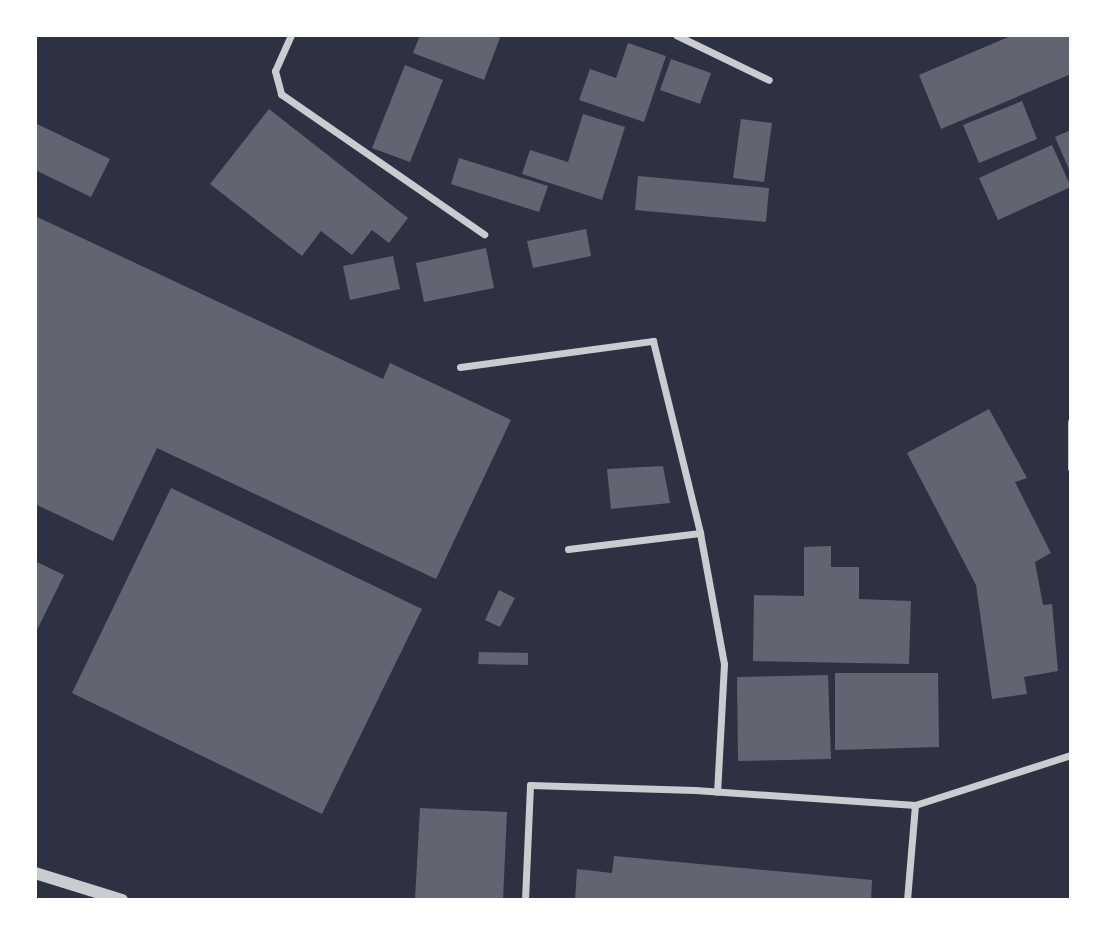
<!DOCTYPE html>
<html>
<head>
<meta charset="utf-8">
<style>
	body { margin:0 }
	#map { position:relative; width:1106px; height:935px; overflow:hidden; background:#2d3142; font-family:"Roboto Condensed",sans-serif }
	div>[style] { position:absolute }
	.building>* { inset:0; background:#626471 }
	.minor>* { height:7px; margin:-3.5px; padding:0 3.5px; transform-origin:3.5px; border-radius:3.5px; background:#caccd0 }
	.tertiary>* { height:12px; margin:-6px; padding:0 6px; transform-origin:6px; border-radius:6px; background:#caccd0 }
	span { translate:-50% -50%; white-space:nowrap; text-align:center; line-height:1.15; -webkit-text-stroke:5px #fff; paint-order:stroke }
	.frame { position:absolute; inset:0; border:37px solid #fff; pointer-events:none }
</style>
</head>
<body>
<div id="map">
	<div class="building">
		<div style="clip-path:polygon(420px 35px,501px 35px,484px 80px,413px 53px)"></div>
		<div style="clip-path:polygon(1013px 35px,1071px 35px,1071px 74px,941px 129px,919px 75px)"></div>
		<div style="clip-path:polygon(628px 43px,666px 56px,644px 122px,579px 100px,590px 69px,616px 78px)"></div>
		<div style="clip-path:polygon(671px 59px,711px 73px,700px 104px,660px 90px)"></div>
		<div style="clip-path:polygon(405px 65px,443px 80px,410px 162px,372px 148px)"></div>
		<div style="clip-path:polygon(1022px 101px,1037px 139px,979px 163px,963px 125px)"></div>
		<div style="clip-path:polygon(269px 109px,408px 218px,389px 243px,372px 230px,352px 255px,321px 231px,302px 256px,210px 184px)"></div>
		<div style="clip-path:polygon(583px 114px,625px 127px,602px 200px,522px 174px,530px 150px,568px 162px)"></div>
		<div style="clip-path:polygon(741px 119px,772px 123px,764px 182px,733px 178px)"></div>
		<div style="clip-path:polygon(35px 123px,110px 159px,91px 197px,35px 170px)"></div>
		<div style="clip-path:polygon(1071px 130px,1071px 174px,1055px 137px)"></div>
		<div style="clip-path:polygon(1052px 145px,1071px 187px,998px 220px,979px 178px)"></div>
		<div style="clip-path:polygon(459px 158px,548px 186px,539px 212px,451px 184px)"></div>
		<div style="clip-path:polygon(638px 176px,769px 188px,766px 222px,635px 210px)"></div>
		<div style="clip-path:polygon(35px 216px,383px 379px,390px 363px,511px 420px,436px 579px,157px 448px,113px 541px,35px 504px)"></div>
		<div style="clip-path:polygon(586px 229px,591px 256px,533px 268px,527px 241px)"></div>
		<div style="clip-path:polygon(486px 248px,494px 288px,424px 302px,416px 263px)"></div>
		<div style="clip-path:polygon(393px 256px,400px 289px,350px 300px,343px 266px)"></div>
		<div style="clip-path:polygon(989px 409px,1027px 478px,1015px 482px,1051px 553px,1035px 562px,1043px 605px,1052px 604px,1058px 671px,1024px 677px,1027px 694px,992px 699px,976px 585px,907px 453px)"></div>
		<div style="clip-path:polygon(663px 466px,670px 503px,611px 509px,607px 469px)"></div>
		<div style="clip-path:polygon(171px 488px,422px 609px,322px 814px,72px 693px)"></div>
		<div style="clip-path:polygon(831px 546px,831px 567px,859px 567px,859px 599px,911px 601px,909px 664px,753px 661px,754px 595px,804px 596px,804px 547px)"></div>
		<div style="clip-path:polygon(35px 561px,64px 575px,35px 634px)"></div>
		<div style="clip-path:polygon(499px 590px,515px 598px,500px 627px,485px 620px)"></div>
		<div style="clip-path:polygon(479px 652px,528px 653px,528px 665px,478px 664px)"></div>
		<div style="clip-path:polygon(835px 673px,938px 673px,939px 747px,835px 750px)"></div>
		<div style="clip-path:polygon(828px 675px,831px 759px,738px 761px,737px 677px)"></div>
		<div style="clip-path:polygon(420px 808px,507px 812px,503px 900px,415px 900px)"></div>
		<div style="clip-path:polygon(614px 856px,872px 880px,871px 900px,575px 900px,577px 869px,612px 873px)"></div>
	</div>
	<div class="minor">
		<div style="left:291px;top:35px;width:39px;rotate:114deg"></div>
		<div style="left:275px;top:71px;width:24px;rotate:75deg"></div>
		<div style="left:281px;top:94px;width:247px;rotate:34.6deg"></div>
		<div style="left:676px;top:35px;width:103px;rotate:25.8deg"></div>
		<div style="left:460px;top:367px;width:195px;rotate:-7.7deg"></div>
		<div style="left:653px;top:341px;width:198px;rotate:76.2deg"></div>
		<div style="left:700px;top:533px;width:133px;rotate:79.6deg"></div>
		<div style="left:724px;top:664px;width:128px;rotate:93.1deg"></div>
		<div style="left:1071px;top:422px;width:46px;rotate:90deg"></div>
		<div style="left:568px;top:549px;width:133px;rotate:-6.9deg"></div>
		<div style="left:525px;top:900px;width:115px;rotate:-87.5deg"></div>
		<div style="left:530px;top:785px;width:165px;rotate:1.7deg"></div>
		<div style="left:695px;top:790px;width:221px;rotate:3.9deg"></div>
		<div style="left:915px;top:805px;width:164px;rotate:-17.8deg"></div>
		<div style="left:907px;top:900px;width:95px;rotate:-85.2deg"></div>
	</div>
	<div class="tertiary">
		<div style="left:35px;top:873px;width:91px;rotate:17.2deg"></div>
	</div>
	<div class="frame"></div>
</div>
</body>
</html>
